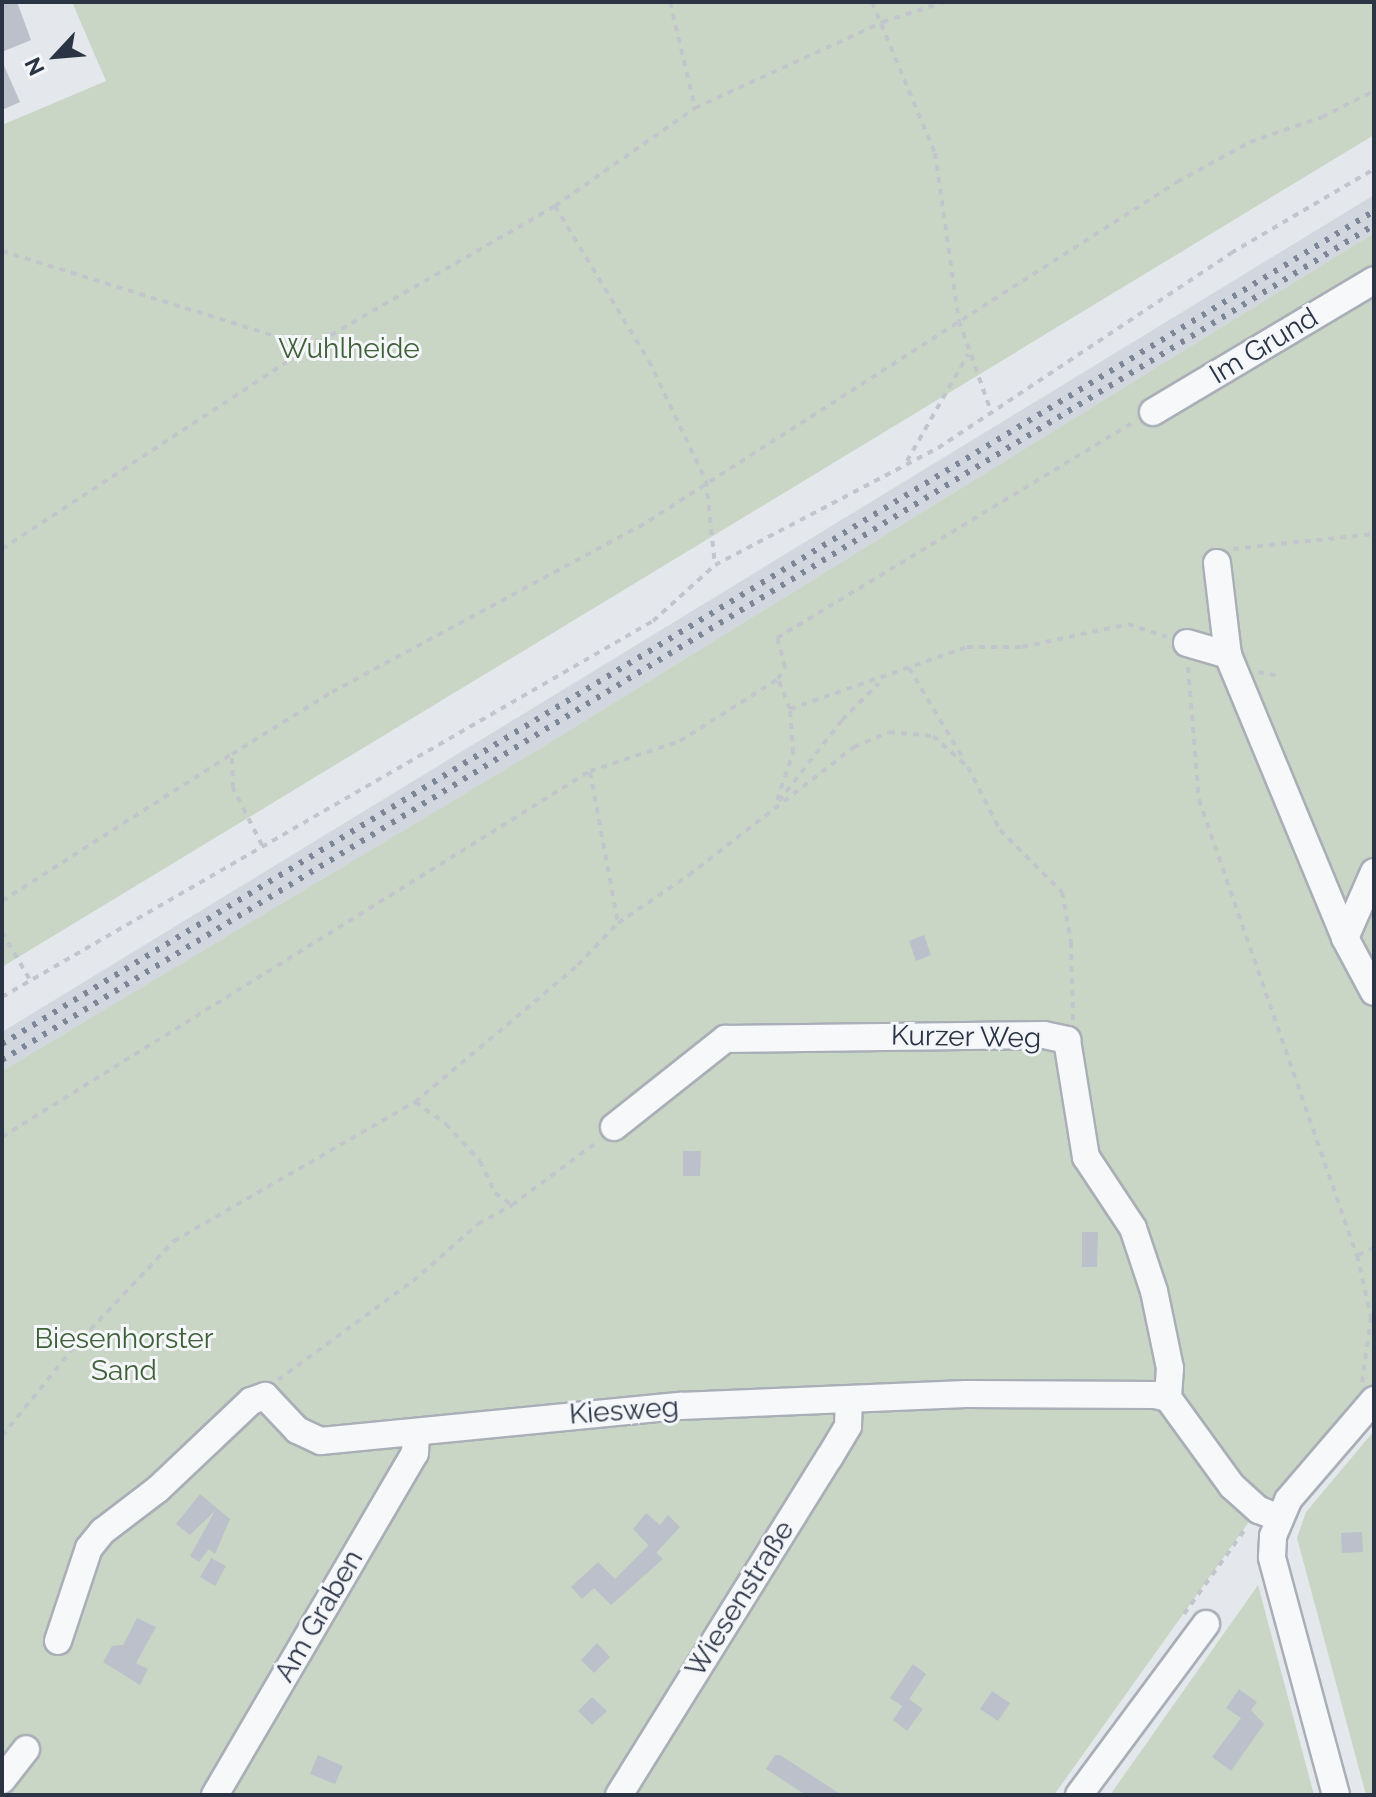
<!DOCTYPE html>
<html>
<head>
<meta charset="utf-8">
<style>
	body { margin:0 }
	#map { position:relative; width:1376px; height:1797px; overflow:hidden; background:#e4e7ec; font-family:Raleway,sans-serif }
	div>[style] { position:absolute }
	.built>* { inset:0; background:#d2d6de }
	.green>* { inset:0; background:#c9d6c5 }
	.building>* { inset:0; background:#bbc0ca }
	.path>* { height:4px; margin-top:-2px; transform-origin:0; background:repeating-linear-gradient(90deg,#c2c5cb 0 6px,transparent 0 12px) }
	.roads { filter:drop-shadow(2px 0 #a9aeb7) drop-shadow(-2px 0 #a9aeb7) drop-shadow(0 2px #a9aeb7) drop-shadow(0 -2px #a9aeb7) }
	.minor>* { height:26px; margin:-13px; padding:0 13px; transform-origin:13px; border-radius:13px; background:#f7f8fa }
	.rail>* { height:6px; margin-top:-3px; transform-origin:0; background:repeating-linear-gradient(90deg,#7d8696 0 4px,transparent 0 12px) }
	span { translate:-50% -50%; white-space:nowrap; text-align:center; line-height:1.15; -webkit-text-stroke:6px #f4f6f9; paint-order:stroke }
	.street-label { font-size:28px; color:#2b3445 }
	.park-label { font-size:28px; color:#3f6138 }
	.frame { position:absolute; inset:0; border:4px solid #2b3445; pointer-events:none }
	.north { position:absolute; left:16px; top:16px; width:80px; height:80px; -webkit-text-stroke:6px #f4f6f9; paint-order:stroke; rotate:244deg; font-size:22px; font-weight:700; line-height:32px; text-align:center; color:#2b3445 }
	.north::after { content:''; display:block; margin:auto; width:28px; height:36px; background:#2b3445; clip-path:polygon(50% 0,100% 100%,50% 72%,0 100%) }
</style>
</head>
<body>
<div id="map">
	<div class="built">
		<div style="clip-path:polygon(1374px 195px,1374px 233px,544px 746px,2px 1071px,2px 1032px)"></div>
	</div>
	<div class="green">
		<div style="clip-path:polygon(72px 2px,1374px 2px,1374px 135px,2px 967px,2px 125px,106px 81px)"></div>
		<div style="clip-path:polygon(1374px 233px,1374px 1387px,1336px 1424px,1273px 1502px,1261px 1505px,1054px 1795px,2px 1795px,2px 1071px,544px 746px)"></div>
		<div style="clip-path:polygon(1374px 1431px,1374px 1795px,1366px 1795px,1297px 1538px,1306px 1512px)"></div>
		<div style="clip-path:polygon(1258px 1585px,1314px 1795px,1110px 1795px)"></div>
	</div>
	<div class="building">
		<div style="clip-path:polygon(2px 2px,17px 2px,31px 40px,2px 52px)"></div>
		<div style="clip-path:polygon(2px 61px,20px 102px,2px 110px)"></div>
		<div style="clip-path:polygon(924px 935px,931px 955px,916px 961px,909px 941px)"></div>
		<div style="clip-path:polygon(683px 1151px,701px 1151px,700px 1176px,683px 1176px)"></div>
		<div style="clip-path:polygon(1082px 1232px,1098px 1232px,1097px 1267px,1082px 1267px)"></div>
		<div style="clip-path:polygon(200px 1494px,230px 1519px,215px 1554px,209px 1549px,199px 1562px,190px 1556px,215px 1511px,190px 1535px,176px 1524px)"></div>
		<div style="clip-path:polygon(646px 1513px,660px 1525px,668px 1515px,680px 1527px,656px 1553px,633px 1529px)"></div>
		<div style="clip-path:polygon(1362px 1532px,1363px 1552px,1342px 1553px,1341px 1533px)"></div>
		<div style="clip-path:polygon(649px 1545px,663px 1559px,611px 1605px,594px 1588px,582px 1599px,571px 1587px,598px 1562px,615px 1579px)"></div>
		<div style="clip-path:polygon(211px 1558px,226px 1566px,215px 1586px,200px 1577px)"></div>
		<div style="clip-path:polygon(137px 1618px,156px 1627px,136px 1663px,148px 1669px,140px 1685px,103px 1662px,112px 1646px,123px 1645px)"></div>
		<div style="clip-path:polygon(597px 1643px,610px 1657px,594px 1673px,581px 1660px)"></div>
		<div style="clip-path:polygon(913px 1664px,926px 1674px,909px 1699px,923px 1709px,907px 1731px,893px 1720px,902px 1706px,890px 1698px)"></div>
		<div style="clip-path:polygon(1239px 1689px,1257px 1702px,1251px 1710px,1264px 1724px,1231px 1771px,1212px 1757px,1241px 1718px,1226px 1708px)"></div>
		<div style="clip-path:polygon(992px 1691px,1010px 1703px,998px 1721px,980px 1709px)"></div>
		<div style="clip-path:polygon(592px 1697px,607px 1711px,592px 1725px,578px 1711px)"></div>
		<div style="clip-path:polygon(318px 1755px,343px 1766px,335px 1784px,310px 1774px)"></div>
		<div style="clip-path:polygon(775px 1755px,780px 1755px,842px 1795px,806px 1795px,766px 1769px)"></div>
	</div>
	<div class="path">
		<div style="left:670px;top:2px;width:109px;rotate:76.7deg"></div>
		<div style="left:872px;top:2px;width:164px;rotate:67.4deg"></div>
		<div style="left:935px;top:153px;width:170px;rotate:81.9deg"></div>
		<div style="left:959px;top:321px;width:99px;rotate:70.5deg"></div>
		<div style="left:555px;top:206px;width:181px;rotate:58.8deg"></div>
		<div style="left:649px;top:361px;width:133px;rotate:64.6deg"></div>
		<div style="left:706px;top:481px;width:84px;rotate:83.9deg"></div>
		<div style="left:2px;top:251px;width:323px;rotate:17.3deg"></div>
		<div style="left:907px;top:461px;width:123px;rotate:-60.3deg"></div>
		<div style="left:2px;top:549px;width:368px;rotate:-33.3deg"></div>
		<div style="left:310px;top:347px;width:283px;rotate:-29.9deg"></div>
		<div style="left:555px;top:206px;width:171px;rotate:-35deg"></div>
		<div style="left:695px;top:108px;width:207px;rotate:-24.6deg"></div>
		<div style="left:883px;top:22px;width:64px;rotate:-18.2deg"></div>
		<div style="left:1233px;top:549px;width:142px;rotate:-6.1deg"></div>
		<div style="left:1188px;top:667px;width:133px;rotate:85.3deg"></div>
		<div style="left:1199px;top:800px;width:482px;rotate:70.9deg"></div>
		<div style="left:1357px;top:1255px;width:64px;rotate:77.3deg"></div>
		<div style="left:1371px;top:1317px;width:68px;rotate:97.7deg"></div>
		<div style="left:909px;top:668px;width:107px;rotate:59.1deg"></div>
		<div style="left:1258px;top:672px;width:21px;rotate:11deg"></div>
		<div style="left:790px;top:709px;width:188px;rotate:-19.3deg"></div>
		<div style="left:967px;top:647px;width:55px"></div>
		<div style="left:1022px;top:647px;width:108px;rotate:-12.2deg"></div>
		<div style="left:1128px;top:624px;width:41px;rotate:18.4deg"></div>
		<div style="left:590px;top:772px;width:154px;rotate:79.5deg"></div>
		<div style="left:777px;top:800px;width:50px;rotate:-71.2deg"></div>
		<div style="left:793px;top:753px;width:44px;rotate:-93.9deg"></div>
		<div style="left:790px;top:709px;width:32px;rotate:-112deg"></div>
		<div style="left:779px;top:801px;width:103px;rotate:-52.1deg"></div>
		<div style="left:842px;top:720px;width:52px;rotate:-45deg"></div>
		<div style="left:262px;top:845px;width:64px;rotate:-117deg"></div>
		<div style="left:233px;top:788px;width:34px;rotate:-92deg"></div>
		<div style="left:232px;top:754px;width:118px;rotate:-31.8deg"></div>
		<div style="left:332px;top:692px;width:349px;rotate:-28.3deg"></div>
		<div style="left:639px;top:527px;width:639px;rotate:-32.67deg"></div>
		<div style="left:1177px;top:182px;width:83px;rotate:-28.7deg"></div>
		<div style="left:1250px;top:142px;width:76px;rotate:-19.1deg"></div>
		<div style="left:1322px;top:117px;width:58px;rotate:-26.6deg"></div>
		<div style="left:2px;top:901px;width:273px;rotate:-32.6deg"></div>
		<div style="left:2px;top:932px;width:56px;rotate:59.7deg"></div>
		<div style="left:2px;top:997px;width:752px;rotate:-30.01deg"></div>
		<div style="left:653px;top:621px;width:84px;rotate:-42.1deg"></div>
		<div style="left:715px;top:565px;width:252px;rotate:-27.7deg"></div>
		<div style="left:938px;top:448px;width:352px;rotate:-33.6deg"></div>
		<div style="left:1231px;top:253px;width:166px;rotate:-30.4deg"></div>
		<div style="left:415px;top:1102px;width:38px;rotate:35deg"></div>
		<div style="left:446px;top:1124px;width:50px;rotate:47.4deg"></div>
		<div style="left:480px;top:1161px;width:35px;rotate:65deg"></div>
		<div style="left:495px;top:1193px;width:21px;rotate:35deg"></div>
		<div style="left:2px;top:1137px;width:693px;rotate:-31.9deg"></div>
		<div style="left:590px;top:771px;width:95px;rotate:-18.4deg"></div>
		<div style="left:680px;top:741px;width:116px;rotate:-32.3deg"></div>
		<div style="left:778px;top:679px;width:14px;rotate:-60deg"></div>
		<div style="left:785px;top:667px;width:30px;rotate:-105deg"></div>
		<div style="left:777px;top:638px;width:417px;rotate:-31.2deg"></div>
		<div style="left:1358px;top:1255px;width:17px;rotate:-24deg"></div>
		<div style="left:278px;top:1380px;width:167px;rotate:-36.3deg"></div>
		<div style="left:413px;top:1281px;width:86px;rotate:-41.2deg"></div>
		<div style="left:478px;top:1224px;width:39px;rotate:-29deg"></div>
		<div style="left:512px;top:1205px;width:106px;rotate:-36.5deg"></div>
		<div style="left:2px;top:1436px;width:114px;rotate:-51deg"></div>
		<div style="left:74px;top:1347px;width:146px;rotate:-46.7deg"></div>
		<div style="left:174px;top:1241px;width:278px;rotate:-30deg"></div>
		<div style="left:415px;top:1102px;width:213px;rotate:-40deg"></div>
		<div style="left:578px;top:965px;width:58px;rotate:-46.4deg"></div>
		<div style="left:618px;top:923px;width:86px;rotate:-34.1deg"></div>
		<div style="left:689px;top:875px;width:209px;rotate:-37.8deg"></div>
		<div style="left:854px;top:747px;width:38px;rotate:-23deg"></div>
		<div style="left:889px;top:732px;width:44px;rotate:5.2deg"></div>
		<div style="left:933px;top:736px;width:47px;rotate:41.5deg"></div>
		<div style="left:968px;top:767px;width:71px;rotate:63.1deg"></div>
		<div style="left:1000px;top:830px;width:88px;rotate:45deg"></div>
		<div style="left:1062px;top:892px;width:51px;rotate:79.8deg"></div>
		<div style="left:1071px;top:942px;width:78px;rotate:88.5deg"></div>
		<div style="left:1184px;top:1614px;width:106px;rotate:-54.2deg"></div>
	</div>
	<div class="roads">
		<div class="minor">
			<div style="left:1153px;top:412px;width:257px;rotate:-30.8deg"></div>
			<div style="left:1217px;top:563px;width:93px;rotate:83.2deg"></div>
			<div style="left:1187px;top:643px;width:43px;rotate:16.3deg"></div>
			<div style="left:1228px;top:655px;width:306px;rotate:67.5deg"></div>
			<div style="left:1345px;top:938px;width:61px;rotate:61.8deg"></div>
			<div style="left:1345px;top:938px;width:72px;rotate:-66.3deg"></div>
			<div style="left:614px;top:1127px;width:142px;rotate:-38.4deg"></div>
			<div style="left:725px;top:1039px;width:319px;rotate:-0.7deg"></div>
			<div style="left:1044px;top:1035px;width:24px;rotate:12deg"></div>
			<div style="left:1067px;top:1040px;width:119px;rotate:80.8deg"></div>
			<div style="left:1086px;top:1157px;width:85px;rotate:56.5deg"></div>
			<div style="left:1133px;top:1228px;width:66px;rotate:71.6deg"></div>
			<div style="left:1154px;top:1291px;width:79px;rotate:78.3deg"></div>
			<div style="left:1170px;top:1368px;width:30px;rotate:94deg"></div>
			<div style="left:58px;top:1641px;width:98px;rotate:-71.6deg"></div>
			<div style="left:89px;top:1548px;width:22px;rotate:-51deg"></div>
			<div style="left:103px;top:1531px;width:69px;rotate:-37.4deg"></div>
			<div style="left:158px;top:1489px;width:128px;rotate:-43.4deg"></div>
			<div style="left:251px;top:1401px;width:15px;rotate:-20deg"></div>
			<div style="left:265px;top:1396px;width:47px;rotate:46.7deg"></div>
			<div style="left:297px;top:1430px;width:26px;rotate:25deg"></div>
			<div style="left:321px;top:1441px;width:361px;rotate:-5.6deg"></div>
			<div style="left:680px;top:1406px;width:286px;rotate:-2.4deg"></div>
			<div style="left:966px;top:1394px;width:189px;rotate:0.3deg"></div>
			<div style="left:1155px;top:1395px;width:13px;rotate:13deg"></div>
			<div style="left:1168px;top:1398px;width:109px;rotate:54deg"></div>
			<div style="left:1232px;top:1486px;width:36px;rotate:42deg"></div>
			<div style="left:1259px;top:1510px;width:19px;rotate:21deg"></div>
			<div style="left:2px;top:1780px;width:39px;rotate:-52deg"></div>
			<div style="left:215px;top:1795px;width:396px;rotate:-59.7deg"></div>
			<div style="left:415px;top:1453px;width:18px;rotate:-87deg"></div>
			<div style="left:619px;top:1795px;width:397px;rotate:-58.1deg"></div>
			<div style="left:829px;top:1458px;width:37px;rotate:-59deg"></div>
			<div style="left:848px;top:1426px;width:26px;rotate:-88deg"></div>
			<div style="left:1079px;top:1795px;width:213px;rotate:-53.4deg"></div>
			<div style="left:1336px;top:1795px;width:246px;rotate:-105.1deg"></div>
			<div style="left:1272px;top:1557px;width:21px;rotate:-87deg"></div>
			<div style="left:1273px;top:1536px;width:39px;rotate:-67deg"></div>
			<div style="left:1288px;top:1500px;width:132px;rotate:-49.3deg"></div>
		</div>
	</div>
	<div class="rail">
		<div style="left:2px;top:1044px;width:1605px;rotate:-31.26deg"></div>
		<div style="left:2px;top:1060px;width:1606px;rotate:-31.32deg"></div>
	</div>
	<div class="street-label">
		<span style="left:1264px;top:346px;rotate:-31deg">Im Grund</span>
		<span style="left:966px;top:1037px;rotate:1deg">Kurzer Weg</span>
		<span style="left:624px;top:1411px;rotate:-4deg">Kiesweg</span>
		<span style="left:740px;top:1599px;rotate:-58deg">Wiesenstraße</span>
		<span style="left:319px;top:1616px;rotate:-60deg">Am Graben</span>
	</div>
	<div class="park-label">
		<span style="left:349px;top:349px">Wuhlheide</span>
		<span style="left:124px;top:1355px">Biesenhorster<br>Sand</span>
	</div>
	<div class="frame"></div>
	<div class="north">N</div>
</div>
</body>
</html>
